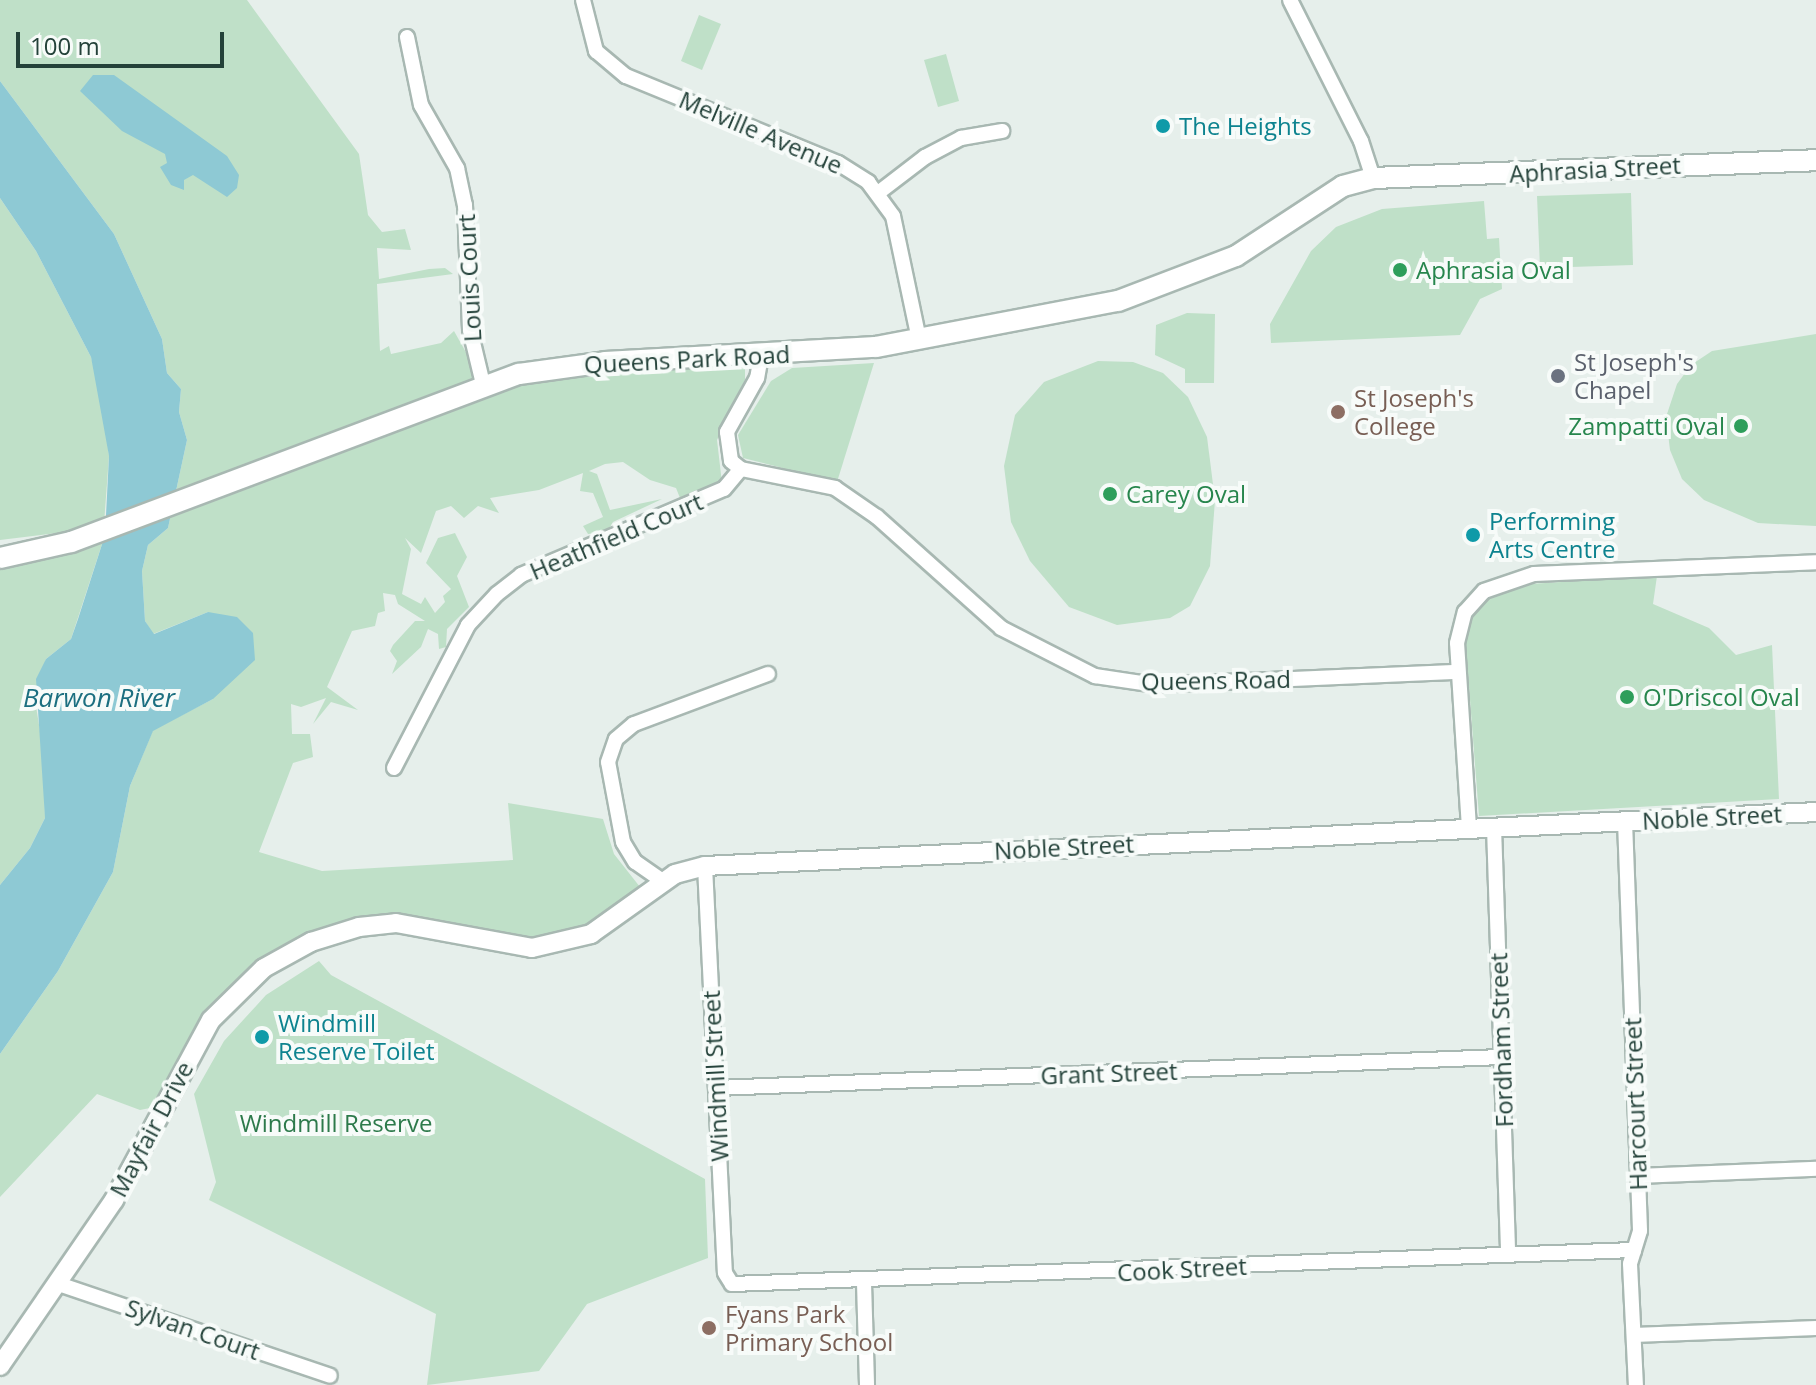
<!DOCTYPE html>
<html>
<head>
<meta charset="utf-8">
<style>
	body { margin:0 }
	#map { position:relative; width:1816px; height:1385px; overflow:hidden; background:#e6efeb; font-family:"Open Sans",sans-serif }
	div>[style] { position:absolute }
	.green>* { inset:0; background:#bfe0c8 }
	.water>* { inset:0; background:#8ec9d4 }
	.roads { filter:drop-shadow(2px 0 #a8b8b2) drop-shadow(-2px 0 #a8b8b2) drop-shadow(0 2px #a8b8b2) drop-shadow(0 -2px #a8b8b2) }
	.minor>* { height:14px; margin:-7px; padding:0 7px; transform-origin:7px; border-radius:7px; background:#fff }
	.tertiary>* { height:18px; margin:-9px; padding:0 9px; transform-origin:9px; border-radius:9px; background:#fff }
	.secondary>* { height:20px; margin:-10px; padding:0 10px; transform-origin:10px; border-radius:10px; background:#fff }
	.dots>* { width:22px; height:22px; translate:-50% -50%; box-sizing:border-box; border:4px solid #f7fbf9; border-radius:50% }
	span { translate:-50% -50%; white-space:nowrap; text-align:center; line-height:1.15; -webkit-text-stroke:8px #f7fbf9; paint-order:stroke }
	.culture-label { font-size:24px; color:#0d838f }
	.left { translate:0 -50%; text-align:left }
	.street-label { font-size:24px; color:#24423a }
	.leisure-label { font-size:24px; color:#27864d }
	.right { translate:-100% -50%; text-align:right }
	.worship-label { font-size:24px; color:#5b616d }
	.education-label { font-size:24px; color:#785e54 }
	.park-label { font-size:24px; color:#2d7a4b }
	.water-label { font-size:26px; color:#1c6f80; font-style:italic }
	.scale { position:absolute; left:16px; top:32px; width:208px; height:36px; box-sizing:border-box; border:4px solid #24423a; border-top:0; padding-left:10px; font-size:24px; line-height:28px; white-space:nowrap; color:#24423a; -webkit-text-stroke:6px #f7fbf9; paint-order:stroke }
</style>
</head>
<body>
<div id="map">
	<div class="green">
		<div style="clip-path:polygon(0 0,247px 0,359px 154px,368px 215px,382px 232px,405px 229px,411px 250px,377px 248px,379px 279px,429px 269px,445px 268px,453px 274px,377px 284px,380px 351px,389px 346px,391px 354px,441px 343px,454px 331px,481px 379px,648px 359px,745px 366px,745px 380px,717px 440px,722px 483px,680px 498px,676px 488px,650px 480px,623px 462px,605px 464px,589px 471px,597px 474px,610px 510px,662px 499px,613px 522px,607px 532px,588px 534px,583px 526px,603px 517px,593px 493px,580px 491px,583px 473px,539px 490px,490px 498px,499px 513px,478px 506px,464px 518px,451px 506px,436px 511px,421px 553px,405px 538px,411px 549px,402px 594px,421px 604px,425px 597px,435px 613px,445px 602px,443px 596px,451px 589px,426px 563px,438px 538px,455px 533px,467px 557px,457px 576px,469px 607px,447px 629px,446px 647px,439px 649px,438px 634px,428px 629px,421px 647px,392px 674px,397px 661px,390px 651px,393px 645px,415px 621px,425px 621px,398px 604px,395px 595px,383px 593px,385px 611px,378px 613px,375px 626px,352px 631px,327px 687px,358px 710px,331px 702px,313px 724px,326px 698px,301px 707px,291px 704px,292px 734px,310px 734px,313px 757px,293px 763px,259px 852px,322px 871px,513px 860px,508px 803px,603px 819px,614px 854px,640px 887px,590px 927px,540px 940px,342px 925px,250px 967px,201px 1021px,150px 1108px,140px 1110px,97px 1094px,0 1197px,0 1054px,58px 971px,113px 872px,130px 786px,153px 730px,213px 699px,208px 612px,153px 634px,145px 621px,142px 571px,148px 545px,168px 528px,187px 440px,179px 412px,181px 389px,167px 373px,162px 339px,114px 234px,0 81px)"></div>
		<div style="clip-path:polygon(699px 15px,721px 24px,702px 70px,681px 61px)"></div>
		<div style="clip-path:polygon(946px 54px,959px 101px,938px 107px,924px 60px)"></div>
		<div style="clip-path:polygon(1631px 193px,1633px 265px,1540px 268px,1537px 196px)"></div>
		<div style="clip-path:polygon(0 198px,36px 251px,91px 357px,103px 401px,109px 456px,104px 524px,90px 529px,0 540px)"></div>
		<div style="clip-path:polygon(1484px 201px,1487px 239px,1499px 238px,1502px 289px,1480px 299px,1460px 335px,1271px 343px,1270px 324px,1311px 251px,1336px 227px,1382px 209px)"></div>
		<div style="clip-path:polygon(1187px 313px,1215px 314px,1214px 383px,1185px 383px,1185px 369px,1155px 355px,1156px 325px)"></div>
		<div style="clip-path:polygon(1816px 334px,1816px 526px,1758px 523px,1704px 500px,1682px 479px,1670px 450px,1666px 417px,1677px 384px,1691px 365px,1712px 351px)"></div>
		<div style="clip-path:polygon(1098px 361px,1133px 362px,1163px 373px,1188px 397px,1207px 437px,1215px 500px,1210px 566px,1190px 606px,1170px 618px,1117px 625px,1069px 607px,1030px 561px,1011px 522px,1004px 466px,1015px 415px,1044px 382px)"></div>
		<div style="clip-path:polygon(874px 363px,837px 482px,743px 458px,738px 435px,771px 381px,792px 368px)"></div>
		<div style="clip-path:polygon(105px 535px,71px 639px,46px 659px,35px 700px,44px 756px,45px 818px,30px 848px,0 885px,0 568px,60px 555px)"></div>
		<div style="clip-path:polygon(1657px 576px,1653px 604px,1709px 628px,1736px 655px,1772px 645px,1779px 799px,1479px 816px,1465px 635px,1474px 613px,1486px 599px,1529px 584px)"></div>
		<div style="clip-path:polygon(319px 961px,331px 975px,705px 1179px,708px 1258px,587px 1304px,539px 1371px,427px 1385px,436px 1314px,209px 1200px,216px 1182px,194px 1094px,224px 1041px,266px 995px)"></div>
	</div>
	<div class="water">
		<div style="clip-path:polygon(93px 75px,114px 75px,227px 156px,239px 175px,237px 188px,227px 197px,193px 175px,184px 180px,184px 190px,171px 185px,160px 167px,167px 163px,165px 154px,122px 131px,80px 91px)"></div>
		<div style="clip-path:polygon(0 81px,114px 234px,162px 339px,167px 373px,181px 389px,179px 412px,187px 440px,168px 528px,148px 545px,142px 571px,145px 621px,154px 634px,208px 612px,237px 617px,253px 633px,255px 660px,213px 699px,153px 731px,130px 786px,113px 872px,58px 971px,0 1054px,0 885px,30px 848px,45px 818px,36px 679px,46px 659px,71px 639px,78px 619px,105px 535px,109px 456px,91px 357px,36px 251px,0 198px)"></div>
	</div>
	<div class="roads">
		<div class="minor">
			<div style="left:583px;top:0;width:53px;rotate:75.7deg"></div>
			<div style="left:596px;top:51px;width:39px;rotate:40deg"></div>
			<div style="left:626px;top:76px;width:229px;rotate:22.3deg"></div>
			<div style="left:838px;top:163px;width:36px;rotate:32deg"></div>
			<div style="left:868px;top:182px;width:42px;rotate:53.7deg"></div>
			<div style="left:893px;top:216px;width:126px;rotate:78.1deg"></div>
			<div style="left:1290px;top:0;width:158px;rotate:63.3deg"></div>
			<div style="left:1361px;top:141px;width:39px;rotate:72deg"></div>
			<div style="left:407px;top:37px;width:69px;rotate:78.4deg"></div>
			<div style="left:421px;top:105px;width:73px;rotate:60.3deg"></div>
			<div style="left:457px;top:168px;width:38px;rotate:78deg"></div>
			<div style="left:465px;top:205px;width:125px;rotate:87.7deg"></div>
			<div style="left:470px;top:330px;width:56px;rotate:76.5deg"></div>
			<div style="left:878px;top:193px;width:59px;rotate:-37.5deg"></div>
			<div style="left:925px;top:157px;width:41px;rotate:-27.8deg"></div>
			<div style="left:961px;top:138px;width:42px;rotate:-9.7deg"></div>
			<div style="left:761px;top:356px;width:22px;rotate:100deg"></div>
			<div style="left:757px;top:378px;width:62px;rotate:119.1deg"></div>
			<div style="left:727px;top:432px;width:29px;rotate:82deg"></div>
			<div style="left:731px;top:461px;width:13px;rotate:39deg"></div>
			<div style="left:741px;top:469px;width:96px;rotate:11.4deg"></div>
			<div style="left:835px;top:488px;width:51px;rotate:34.6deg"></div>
			<div style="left:877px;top:517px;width:166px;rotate:41.8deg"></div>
			<div style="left:1001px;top:628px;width:106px;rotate:27.1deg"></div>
			<div style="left:1095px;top:676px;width:62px;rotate:8.4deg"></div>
			<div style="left:1156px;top:685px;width:302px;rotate:-2.5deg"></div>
			<div style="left:394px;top:768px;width:161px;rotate:-62.6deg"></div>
			<div style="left:468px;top:625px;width:42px;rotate:-46.9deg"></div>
			<div style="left:497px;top:594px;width:31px;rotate:-38deg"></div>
			<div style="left:521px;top:575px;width:220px;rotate:-23deg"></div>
			<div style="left:724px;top:489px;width:26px;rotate:-50deg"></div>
			<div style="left:1625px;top:821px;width:410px;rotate:87.9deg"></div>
			<div style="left:1640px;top:1231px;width:34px;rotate:107deg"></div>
			<div style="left:1630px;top:1264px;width:121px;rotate:87.2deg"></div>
			<div style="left:1494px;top:827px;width:427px;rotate:88.1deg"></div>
			<div style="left:1469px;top:828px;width:185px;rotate:-93.7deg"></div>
			<div style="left:1457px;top:643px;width:32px;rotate:-76deg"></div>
			<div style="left:1465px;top:612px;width:28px;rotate:-48deg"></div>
			<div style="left:1484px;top:591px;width:53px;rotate:-18.8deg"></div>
			<div style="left:1534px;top:574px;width:282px;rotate:-2.4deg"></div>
			<div style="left:705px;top:866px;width:407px;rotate:87.2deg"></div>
			<div style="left:725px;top:1273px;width:13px;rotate:58deg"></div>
			<div style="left:732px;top:1284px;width:903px;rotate:-2.16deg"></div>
			<div style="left:664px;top:882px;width:35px;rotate:-145deg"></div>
			<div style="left:635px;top:862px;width:23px;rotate:-121deg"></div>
			<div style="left:623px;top:842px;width:81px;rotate:-100.6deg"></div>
			<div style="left:608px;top:762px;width:24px;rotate:-71deg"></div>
			<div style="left:616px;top:739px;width:23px;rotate:-40deg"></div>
			<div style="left:634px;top:724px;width:143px;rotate:-20.5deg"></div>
			<div style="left:716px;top:1088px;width:786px;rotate:-2.26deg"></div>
			<div style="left:1638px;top:1176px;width:178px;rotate:-2.3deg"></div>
			<div style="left:56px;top:1283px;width:289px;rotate:18.7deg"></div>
			<div style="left:864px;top:1283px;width:102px;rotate:88.3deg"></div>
			<div style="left:1634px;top:1335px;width:182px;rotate:-2.2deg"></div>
		</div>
		<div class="tertiary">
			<div style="left:0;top:1366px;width:201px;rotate:-55.5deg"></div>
			<div style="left:114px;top:1200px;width:204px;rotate:-61.7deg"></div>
			<div style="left:211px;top:1020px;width:74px;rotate:-44.5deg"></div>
			<div style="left:264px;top:968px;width:54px;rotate:-29deg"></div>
			<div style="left:311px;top:942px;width:50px;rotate:-17.4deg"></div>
			<div style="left:359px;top:927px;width:37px;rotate:-6deg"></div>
			<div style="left:396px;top:923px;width:138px;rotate:10.4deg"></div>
			<div style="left:532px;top:948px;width:61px;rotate:-13.3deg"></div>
			<div style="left:591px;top:934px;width:103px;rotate:-35.5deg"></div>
			<div style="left:675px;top:874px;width:31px;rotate:-15deg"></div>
			<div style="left:705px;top:866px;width:1112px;rotate:-2.78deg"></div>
		</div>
		<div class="secondary">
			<div style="left:0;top:558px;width:73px;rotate:-12.7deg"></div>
			<div style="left:71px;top:542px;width:478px;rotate:-20.6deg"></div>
			<div style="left:519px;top:374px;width:87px;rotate:-7.9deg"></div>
			<div style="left:605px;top:362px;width:271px;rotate:-3.2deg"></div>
			<div style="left:876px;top:347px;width:246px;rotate:-10.8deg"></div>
			<div style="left:1118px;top:301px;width:126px;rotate:-20.9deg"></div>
			<div style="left:1236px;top:256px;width:128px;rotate:-33.2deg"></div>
			<div style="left:1343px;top:186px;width:31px;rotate:-15deg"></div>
			<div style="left:1373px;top:178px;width:443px;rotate:-2.3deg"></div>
		</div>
	</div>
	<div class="dots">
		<div style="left:1163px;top:126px;background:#0f9aa8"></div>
		<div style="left:1400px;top:270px;background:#2e9e5b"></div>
		<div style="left:1558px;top:376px;background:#6b7280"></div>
		<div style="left:1338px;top:412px;background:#8d6e63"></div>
		<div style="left:1741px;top:426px;background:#2e9e5b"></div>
		<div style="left:1110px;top:494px;background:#2e9e5b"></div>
		<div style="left:1473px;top:535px;background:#0f9aa8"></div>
		<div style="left:1627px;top:697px;background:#2e9e5b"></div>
		<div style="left:262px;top:1037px;background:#0f9aa8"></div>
		<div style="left:709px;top:1328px;background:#8d6e63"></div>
	</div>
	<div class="culture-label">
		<span class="left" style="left:1179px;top:126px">The Heights</span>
		<span class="left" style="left:1489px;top:535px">Performing<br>Arts Centre</span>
		<span class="left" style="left:278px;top:1037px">Windmill<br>Reserve Toilet</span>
	</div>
	<div class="street-label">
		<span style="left:761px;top:132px;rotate:23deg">Melville Avenue</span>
		<span style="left:1595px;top:169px;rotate:-3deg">Aphrasia Street</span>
		<span style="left:469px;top:278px;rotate:-93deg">Louis Court</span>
		<span style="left:687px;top:359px;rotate:-3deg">Queens Park Road</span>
		<span style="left:616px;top:536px;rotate:-23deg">Heathfield Court</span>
		<span style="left:1216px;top:680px;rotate:-1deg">Queens Road</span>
		<span style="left:1712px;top:817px;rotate:-3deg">Noble Street</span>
		<span style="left:1064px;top:847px;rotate:-3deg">Noble Street</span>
		<span style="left:1501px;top:1040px;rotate:-92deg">Fordham Street</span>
		<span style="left:1109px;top:1073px;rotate:-2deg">Grant Street</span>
		<span style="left:715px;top:1076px;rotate:-93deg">Windmill Street</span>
		<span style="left:1635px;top:1104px;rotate:-92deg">Harcourt Street</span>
		<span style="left:151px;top:1129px;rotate:-62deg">Mayfair Drive</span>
		<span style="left:1182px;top:1269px;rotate:-3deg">Cook Street</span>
		<span style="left:193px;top:1329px;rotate:19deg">Sylvan Court</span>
	</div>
	<div class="leisure-label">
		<span class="left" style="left:1416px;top:270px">Aphrasia Oval</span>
		<span class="right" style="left:1725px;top:426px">Zampatti Oval</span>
		<span class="left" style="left:1126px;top:494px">Carey Oval</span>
		<span class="left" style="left:1643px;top:697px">O'Driscol Oval</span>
	</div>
	<div class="worship-label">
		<span class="left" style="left:1574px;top:376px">St Joseph's<br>Chapel</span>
	</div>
	<div class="education-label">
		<span class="left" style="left:1354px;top:412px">St Joseph's<br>College</span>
		<span class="left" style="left:725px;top:1328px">Fyans Park<br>Primary School</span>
	</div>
	<div class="park-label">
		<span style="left:336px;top:1123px">Windmill Reserve</span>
	</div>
	<div class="water-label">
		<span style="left:99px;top:698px">Barwon River</span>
	</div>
	<div class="scale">100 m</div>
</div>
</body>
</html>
